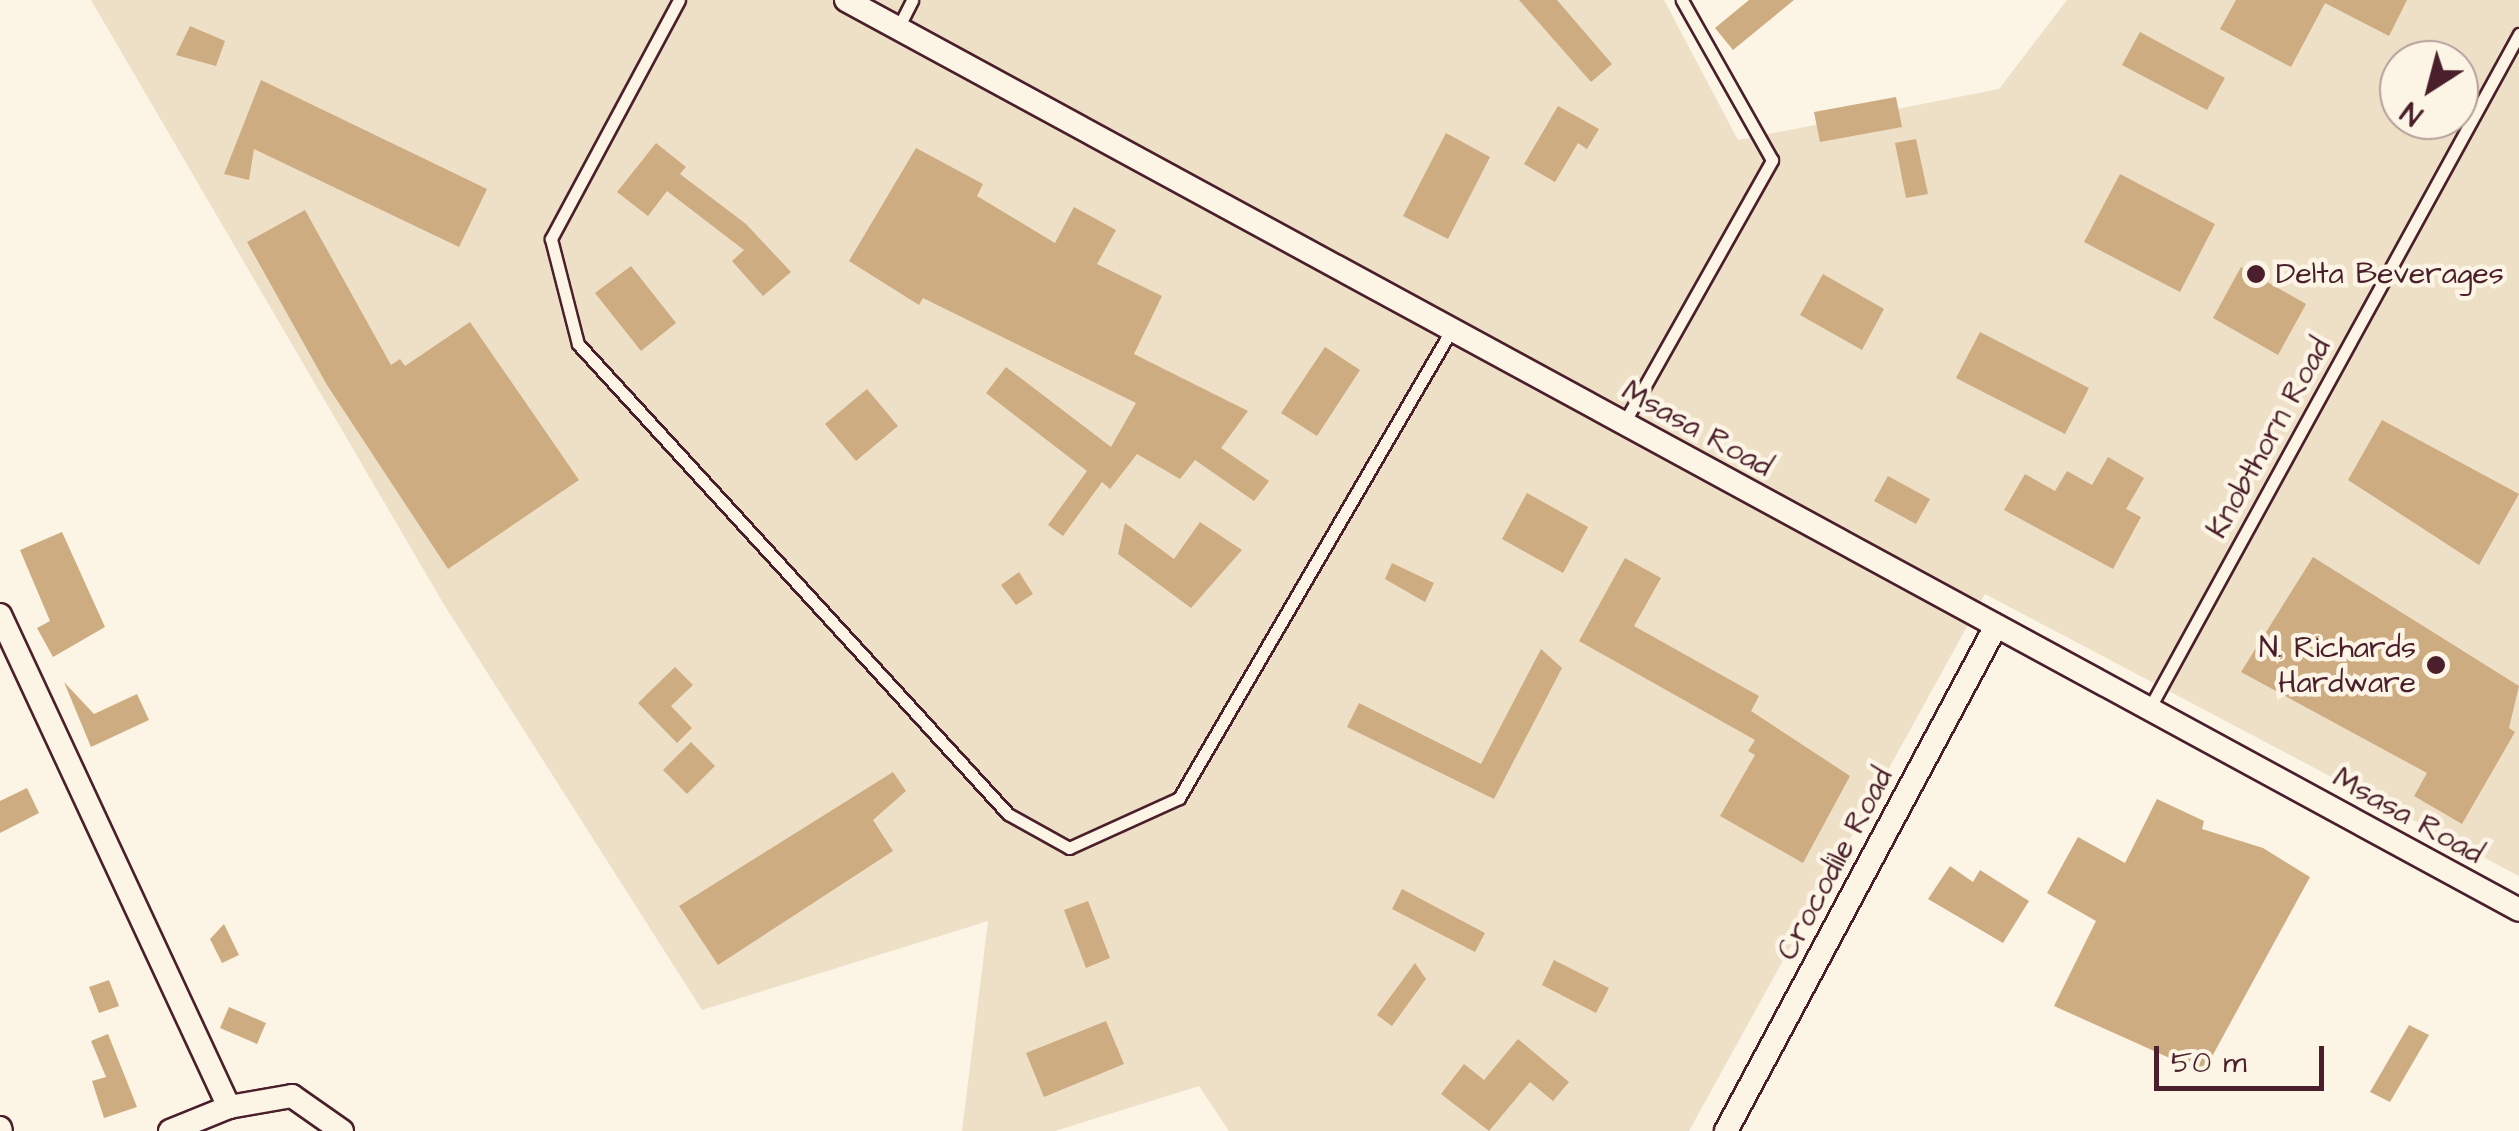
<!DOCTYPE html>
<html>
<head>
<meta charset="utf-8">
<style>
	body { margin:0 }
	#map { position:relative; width:2519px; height:1131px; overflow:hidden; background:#fcf5e5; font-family:"Architects Daughter",sans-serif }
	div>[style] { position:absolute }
	.built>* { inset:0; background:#eedfc7 }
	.building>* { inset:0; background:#ceac81 }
	.roads { filter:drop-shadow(2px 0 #4a1f2b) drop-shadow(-2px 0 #4a1f2b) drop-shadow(0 2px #4a1f2b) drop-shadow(0 -2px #4a1f2b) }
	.lane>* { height:11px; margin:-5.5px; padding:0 5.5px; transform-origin:5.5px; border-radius:5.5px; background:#fcf5e5 }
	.street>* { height:22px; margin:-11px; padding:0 11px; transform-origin:11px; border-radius:11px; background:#fcf5e5 }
	.dots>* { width:28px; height:28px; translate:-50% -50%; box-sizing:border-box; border:5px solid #fcf5e5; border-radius:50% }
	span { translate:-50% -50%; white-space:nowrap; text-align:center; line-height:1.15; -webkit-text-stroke:9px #fcf5e5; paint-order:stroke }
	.poi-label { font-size:30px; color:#4a1f2b }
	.left { translate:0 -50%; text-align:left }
	.right { translate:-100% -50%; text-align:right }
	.street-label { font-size:30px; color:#4a1f2b }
	.north { position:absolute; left:2379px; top:40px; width:100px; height:100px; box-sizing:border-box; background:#fcf5e5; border:2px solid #b59f9b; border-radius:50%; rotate:216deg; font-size:28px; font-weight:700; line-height:40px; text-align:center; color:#4a1f2b }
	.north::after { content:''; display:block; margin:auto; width:35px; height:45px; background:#4a1f2b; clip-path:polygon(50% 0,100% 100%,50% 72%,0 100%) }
	.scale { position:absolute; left:2154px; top:1046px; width:170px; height:45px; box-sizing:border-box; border:5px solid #4a1f2b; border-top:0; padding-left:12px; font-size:30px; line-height:35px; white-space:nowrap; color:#4a1f2b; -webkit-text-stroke:8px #fcf5e5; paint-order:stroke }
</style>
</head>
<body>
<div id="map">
	<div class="built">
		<div style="clip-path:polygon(evenodd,91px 0,1664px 0,1738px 140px,1999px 89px,2067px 0,2519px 0,2519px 876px,1985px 594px,1689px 1131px,1229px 1131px,1199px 1086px,1055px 1131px,962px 1131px,988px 921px,702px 1010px,443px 603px,91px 0,2399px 60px,2459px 60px,2459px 120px,2399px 120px,2399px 60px)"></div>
	</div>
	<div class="building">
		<div style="clip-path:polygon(1519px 0,1557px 0,1612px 64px,1591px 82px)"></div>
		<div style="clip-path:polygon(1749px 0,1794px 0,1733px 50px,1715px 28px)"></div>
		<div style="clip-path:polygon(2236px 0,2407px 0,2389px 36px,2325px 3px,2291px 67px,2220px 29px)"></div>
		<div style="clip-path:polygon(190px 26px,225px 41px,216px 66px,176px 55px)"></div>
		<div style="clip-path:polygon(2140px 32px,2225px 78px,2207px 110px,2122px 65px)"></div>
		<div style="clip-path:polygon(261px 80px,487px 189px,459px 247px,254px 149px,249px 180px,224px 174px)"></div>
		<div style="clip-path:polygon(1896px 97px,1902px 127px,1820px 142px,1814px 112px)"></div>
		<div style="clip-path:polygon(1558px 106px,1599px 129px,1587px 149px,1578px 143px,1555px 182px,1524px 164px)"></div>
		<div style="clip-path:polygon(1446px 133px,1490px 157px,1448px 239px,1403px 216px)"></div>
		<div style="clip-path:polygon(1916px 139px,1928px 194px,1906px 198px,1895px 143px)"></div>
		<div style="clip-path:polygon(656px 143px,686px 167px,680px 174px,746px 224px,791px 272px,763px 296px,732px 261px,744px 250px,667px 191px,648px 216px,617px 192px)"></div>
		<div style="clip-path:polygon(916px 148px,983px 184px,977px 196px,1055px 243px,1074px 207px,1116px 230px,1097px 264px,1162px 296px,1134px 354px,1248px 411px,1221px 448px,1269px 481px,1254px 501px,1195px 460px,1180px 479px,1137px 454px,1110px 489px,1102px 482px,1063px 536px,1048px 525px,1087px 471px,986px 393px,1006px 367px,1111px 447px,1136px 403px,923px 298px,919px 305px,849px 261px)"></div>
		<div style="clip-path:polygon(2120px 174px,2215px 224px,2180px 292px,2084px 242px)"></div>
		<div style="clip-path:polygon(305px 210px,391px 365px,400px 359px,405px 366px,470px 322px,579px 480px,448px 569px,327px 385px,247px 242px)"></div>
		<div style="clip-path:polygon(631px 266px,676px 323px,641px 351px,595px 293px)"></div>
		<div style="clip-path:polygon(2241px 267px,2306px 304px,2278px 355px,2213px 318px)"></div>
		<div style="clip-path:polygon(1823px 274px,1884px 309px,1862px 350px,1800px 315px)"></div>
		<div style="clip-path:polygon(1980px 332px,2089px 388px,2065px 434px,1956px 378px)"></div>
		<div style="clip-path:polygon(1325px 347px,1360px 370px,1317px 436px,1281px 413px)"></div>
		<div style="clip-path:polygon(867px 389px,898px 426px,856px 461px,825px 424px)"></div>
		<div style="clip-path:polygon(2382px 420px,2519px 494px,2479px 565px,2348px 480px)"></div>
		<div style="clip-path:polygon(2108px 457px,2144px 478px,2126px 509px,2141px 517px,2113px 569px,2004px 510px,2025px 474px,2055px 491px,2067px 471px,2092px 485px)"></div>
		<div style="clip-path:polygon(1888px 476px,1930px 499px,1916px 524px,1874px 501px)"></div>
		<div style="clip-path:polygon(1527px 493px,1588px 527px,1563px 573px,1502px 539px)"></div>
		<div style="clip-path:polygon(1200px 522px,1242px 550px,1191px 608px,1118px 554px,1125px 523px,1174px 559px)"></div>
		<div style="clip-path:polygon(62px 532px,105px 627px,53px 657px,37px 628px,50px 621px,20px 550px)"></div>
		<div style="clip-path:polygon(2313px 557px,2519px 686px,2509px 728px,2515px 732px,2462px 824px,2414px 796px,2427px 773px,2241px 672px)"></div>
		<div style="clip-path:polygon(1625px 558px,1661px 578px,1634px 626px,1759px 696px,1751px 711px,1850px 776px,1803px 863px,1720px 816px,1755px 755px,1748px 751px,1755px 740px,1579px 641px)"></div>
		<div style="clip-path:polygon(1392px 563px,1434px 583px,1425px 602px,1385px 579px)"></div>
		<div style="clip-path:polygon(1019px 572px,1033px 594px,1016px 605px,1001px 585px)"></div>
		<div style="clip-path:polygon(1541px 649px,1562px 668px,1494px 799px,1347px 727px,1359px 703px,1481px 764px)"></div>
		<div style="clip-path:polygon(675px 667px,693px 685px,671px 706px,692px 728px,677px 743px,638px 703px)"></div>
		<div style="clip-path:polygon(64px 682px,94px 714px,137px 694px,149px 720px,91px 747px)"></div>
		<div style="clip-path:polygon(691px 742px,715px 766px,687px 794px,663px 770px)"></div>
		<div style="clip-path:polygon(893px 772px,906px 791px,873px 820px,893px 851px,718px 965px,679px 906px)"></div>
		<div style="clip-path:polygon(27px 788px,39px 813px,0 833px,0 801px)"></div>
		<div style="clip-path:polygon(2157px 799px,2204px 821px,2202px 829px,2263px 848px,2310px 877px,2203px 1073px,2054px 1006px,2096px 921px,2047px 893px,2078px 837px,2125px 863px)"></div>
		<div style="clip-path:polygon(1950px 866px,1973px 882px,1980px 870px,2029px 901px,2003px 943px,1928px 899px)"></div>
		<div style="clip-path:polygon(1402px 889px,1485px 933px,1475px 952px,1392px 909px)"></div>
		<div style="clip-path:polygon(1088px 901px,1110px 958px,1086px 968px,1064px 910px)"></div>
		<div style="clip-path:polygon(224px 924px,239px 955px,222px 963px,210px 939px)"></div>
		<div style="clip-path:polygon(1554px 960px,1609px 988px,1596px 1013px,1542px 985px)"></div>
		<div style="clip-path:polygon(1415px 963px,1426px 979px,1392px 1026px,1377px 1015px)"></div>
		<div style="clip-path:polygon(109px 980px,119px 1006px,99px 1013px,89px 987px)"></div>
		<div style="clip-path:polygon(229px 1007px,266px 1023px,257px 1044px,220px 1028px)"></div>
		<div style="clip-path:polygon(1106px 1021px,1124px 1064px,1044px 1097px,1026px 1053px)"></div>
		<div style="clip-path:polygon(2409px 1025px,2429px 1035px,2390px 1102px,2370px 1092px)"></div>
		<div style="clip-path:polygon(108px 1034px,137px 1107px,104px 1118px,92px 1081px,106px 1077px,91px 1041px)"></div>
		<div style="clip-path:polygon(1518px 1039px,1569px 1082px,1553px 1101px,1530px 1082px,1489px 1131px,1441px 1094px,1464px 1064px,1484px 1080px)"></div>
	</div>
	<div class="roads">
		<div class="lane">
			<div style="left:679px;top:0;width:271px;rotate:118.2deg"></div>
			<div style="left:551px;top:239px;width:108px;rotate:75.6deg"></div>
			<div style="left:578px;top:344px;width:637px;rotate:47.54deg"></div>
			<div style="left:1008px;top:814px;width:70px;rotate:29.1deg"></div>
			<div style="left:1069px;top:848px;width:121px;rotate:-24.4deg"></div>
			<div style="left:1179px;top:798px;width:543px;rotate:-59.8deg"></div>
			<div style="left:898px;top:28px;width:31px;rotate:-63deg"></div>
			<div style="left:1624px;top:423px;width:302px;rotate:-60.6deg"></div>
			<div style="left:1772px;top:160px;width:184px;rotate:-119.4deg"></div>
			<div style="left:2149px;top:709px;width:770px;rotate:-61.27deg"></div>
		</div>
		<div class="street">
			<div style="left:846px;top:0;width:1904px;rotate:28.54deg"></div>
			<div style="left:0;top:615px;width:543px;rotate:65.04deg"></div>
			<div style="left:0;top:1128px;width:3px;rotate:72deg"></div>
			<div style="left:170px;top:1131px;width:64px;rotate:-22.1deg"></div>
			<div style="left:229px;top:1107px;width:64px;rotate:-9.9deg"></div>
			<div style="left:292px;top:1096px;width:61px;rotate:35deg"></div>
			<div style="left:1726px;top:1131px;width:573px;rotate:-61.87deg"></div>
		</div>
	</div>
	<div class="dots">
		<div style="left:2256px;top:274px;background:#4a1f2b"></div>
		<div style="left:2436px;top:665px;background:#4a1f2b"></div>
	</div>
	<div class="poi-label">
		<span class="left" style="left:2276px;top:274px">Delta Beverages</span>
		<span class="right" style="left:2416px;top:665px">N. Richards<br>Hardware</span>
	</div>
	<div class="street-label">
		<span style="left:1697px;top:429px;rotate:29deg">Msasa Road</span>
		<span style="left:2269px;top:438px;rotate:-61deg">Knobthorn Road</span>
		<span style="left:2408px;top:816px;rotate:29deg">Msasa Road</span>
		<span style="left:1835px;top:864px;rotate:-62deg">Crocodile Road</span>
	</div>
	<div class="north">N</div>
	<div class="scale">50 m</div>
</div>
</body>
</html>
